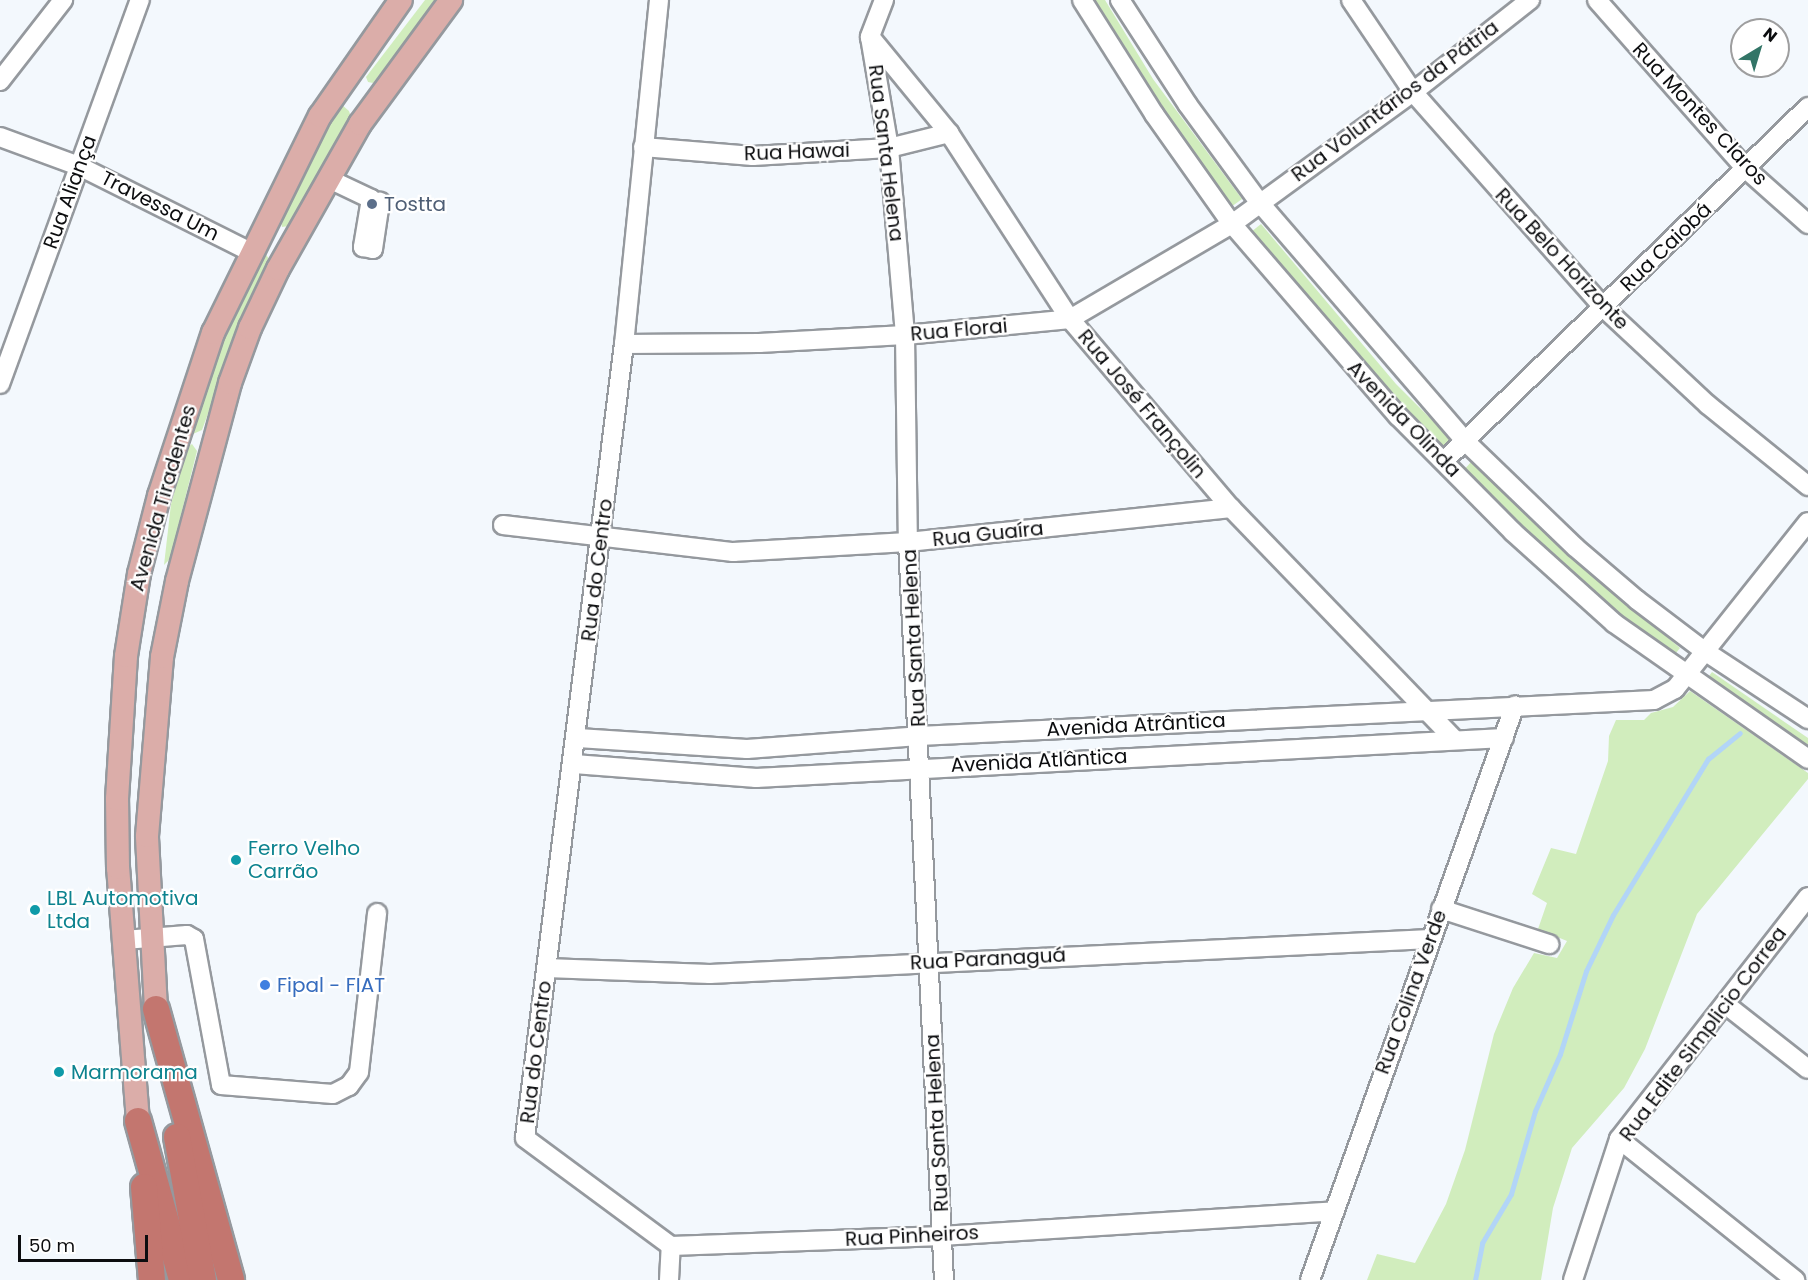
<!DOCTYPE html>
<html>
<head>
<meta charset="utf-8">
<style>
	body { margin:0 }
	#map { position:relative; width:1808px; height:1280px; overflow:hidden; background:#f3f8fd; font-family:Poppins,sans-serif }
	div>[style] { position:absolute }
	.green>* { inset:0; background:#d1edbd }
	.stream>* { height:5px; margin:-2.5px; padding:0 2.5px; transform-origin:2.5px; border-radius:2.5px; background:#b2d5f7 }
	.roads { filter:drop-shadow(2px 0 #95999e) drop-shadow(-2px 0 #95999e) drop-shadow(0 2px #95999e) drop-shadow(0 -2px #95999e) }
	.minor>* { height:18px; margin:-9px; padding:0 9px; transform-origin:9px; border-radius:9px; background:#fff }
	.major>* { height:22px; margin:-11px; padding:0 11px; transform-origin:11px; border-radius:11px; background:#dbada9 }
	.highway>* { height:26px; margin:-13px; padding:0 13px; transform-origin:13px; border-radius:13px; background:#c3766f }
	.dots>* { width:16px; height:16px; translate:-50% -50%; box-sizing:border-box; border:3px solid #fff; border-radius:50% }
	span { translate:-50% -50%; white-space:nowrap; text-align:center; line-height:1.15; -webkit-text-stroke:4.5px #fff; paint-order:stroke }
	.street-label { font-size:20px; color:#0c0d0f }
	.service-label { font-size:20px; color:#4e5e75 }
	.left { translate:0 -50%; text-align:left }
	.culture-label { font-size:20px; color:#0d838f }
	.shop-label { font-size:20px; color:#366cbe }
	.north { position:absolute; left:1730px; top:18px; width:60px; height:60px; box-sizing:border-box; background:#fff; border:2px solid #9e9e9f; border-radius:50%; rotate:38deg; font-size:16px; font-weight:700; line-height:24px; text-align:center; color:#0c0d0f }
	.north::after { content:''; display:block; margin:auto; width:21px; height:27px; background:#327567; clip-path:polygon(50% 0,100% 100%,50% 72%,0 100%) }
	.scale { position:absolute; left:18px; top:1235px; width:130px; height:27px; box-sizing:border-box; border:3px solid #0c0d0f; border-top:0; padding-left:8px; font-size:18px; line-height:21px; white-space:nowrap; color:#0c0d0f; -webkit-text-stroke:4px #fff; paint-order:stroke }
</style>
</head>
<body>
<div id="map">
	<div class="green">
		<div style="clip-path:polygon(425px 0,437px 0,373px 83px,368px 82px,366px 77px)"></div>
		<div style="clip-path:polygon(1091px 0,1105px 0,1153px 79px,1242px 199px,1231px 207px,1144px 85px)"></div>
		<div style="clip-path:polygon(341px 104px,349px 111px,351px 117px,289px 226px,282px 227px,281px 222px,305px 176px,305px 158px)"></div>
		<div style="clip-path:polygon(1261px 224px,1396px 384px,1453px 441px,1444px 450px,1386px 393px,1251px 232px)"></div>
		<div style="clip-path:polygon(265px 253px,271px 262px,233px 346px,202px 430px,193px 434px,189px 432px,212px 355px)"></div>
		<div style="clip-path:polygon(192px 444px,197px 451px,170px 559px,164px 565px,171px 504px,185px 449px)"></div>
		<div style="clip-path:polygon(1471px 462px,1573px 557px,1680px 648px,1672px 658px,1617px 614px,1463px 471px)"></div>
		<div style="clip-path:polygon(1712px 672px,1808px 738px,1808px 750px,1706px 680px)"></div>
		<div style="clip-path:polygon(1690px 691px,1808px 773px,1808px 779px,1697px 914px,1645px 1049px,1624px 1088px,1572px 1148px,1553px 1208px,1541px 1280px,1367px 1280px,1377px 1254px,1415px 1263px,1446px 1204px,1465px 1150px,1494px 1034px,1513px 988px,1534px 953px,1557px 958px,1567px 941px,1538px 929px,1547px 903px,1532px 894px,1551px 848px,1576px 854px,1608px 761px,1609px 736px,1616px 720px,1644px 720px,1651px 713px,1673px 707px)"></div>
	</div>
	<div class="stream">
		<div style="left:1475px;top:1280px;width:38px;rotate:-79deg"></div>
		<div style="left:1482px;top:1243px;width:57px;rotate:-59.4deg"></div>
		<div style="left:1511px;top:1194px;width:86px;rotate:-73.9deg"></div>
		<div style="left:1535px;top:1111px;width:62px;rotate:-66.3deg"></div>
		<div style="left:1560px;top:1054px;width:87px;rotate:-72.6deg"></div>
		<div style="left:1586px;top:971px;width:62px;rotate:-64.3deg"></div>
		<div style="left:1613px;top:915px;width:183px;rotate:-58.7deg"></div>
		<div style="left:1708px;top:759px;width:41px;rotate:-39.1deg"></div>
	</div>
	<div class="roads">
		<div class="minor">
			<div style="left:659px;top:0;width:346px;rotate:95.8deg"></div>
			<div style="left:624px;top:344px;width:800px;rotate:97.11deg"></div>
			<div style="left:525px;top:1138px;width:182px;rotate:36.5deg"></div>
			<div style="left:671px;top:1246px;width:271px;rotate:-2.1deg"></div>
			<div style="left:942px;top:1236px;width:393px;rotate:-3.6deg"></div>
			<div style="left:884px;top:0;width:40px;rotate:111deg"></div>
			<div style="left:870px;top:37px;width:113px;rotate:80.3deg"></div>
			<div style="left:889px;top:148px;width:188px;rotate:85.1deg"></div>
			<div style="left:905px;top:335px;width:207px;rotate:89.2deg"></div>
			<div style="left:908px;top:542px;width:739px;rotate:87.21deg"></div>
			<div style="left:1082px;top:0;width:135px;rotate:57.7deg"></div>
			<div style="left:1154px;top:114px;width:135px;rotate:54.7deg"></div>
			<div style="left:1232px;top:224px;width:254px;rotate:49.2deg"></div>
			<div style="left:1398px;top:416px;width:163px;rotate:45.2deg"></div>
			<div style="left:1513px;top:532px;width:136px;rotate:42deg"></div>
			<div style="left:1614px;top:623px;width:237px;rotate:35deg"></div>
			<div style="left:1120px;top:0;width:125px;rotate:57.1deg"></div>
			<div style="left:1188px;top:105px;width:120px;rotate:53.8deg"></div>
			<div style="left:1259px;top:202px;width:317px;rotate:49.2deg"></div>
			<div style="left:1466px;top:442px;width:151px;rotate:43.9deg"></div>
			<div style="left:1575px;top:547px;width:82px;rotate:40.5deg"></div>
			<div style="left:1637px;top:600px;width:83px;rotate:37.1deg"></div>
			<div style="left:1703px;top:650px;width:126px;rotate:33.3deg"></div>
			<div style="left:1351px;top:0;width:111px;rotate:56deg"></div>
			<div style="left:1413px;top:92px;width:288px;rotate:48.5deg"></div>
			<div style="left:1604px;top:308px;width:142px;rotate:43deg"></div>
			<div style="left:1708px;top:405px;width:129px;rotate:39deg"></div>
			<div style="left:1597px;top:0;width:225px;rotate:48.6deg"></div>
			<div style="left:1746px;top:169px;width:83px;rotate:41.6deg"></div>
			<div style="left:871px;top:38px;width:123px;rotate:50.6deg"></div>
			<div style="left:949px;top:133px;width:222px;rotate:57deg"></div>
			<div style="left:1070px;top:319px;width:248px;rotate:49.6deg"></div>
			<div style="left:1231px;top:508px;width:321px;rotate:46deg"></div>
			<div style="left:0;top:81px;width:103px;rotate:-52.1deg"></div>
			<div style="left:0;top:137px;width:84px;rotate:20.2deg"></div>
			<div style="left:79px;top:166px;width:192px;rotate:26.6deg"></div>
			<div style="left:643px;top:147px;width:110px;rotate:4.7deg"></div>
			<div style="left:753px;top:156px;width:136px;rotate:-3.4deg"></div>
			<div style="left:889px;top:148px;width:62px;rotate:-14deg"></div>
			<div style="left:329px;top:179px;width:47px;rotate:25.5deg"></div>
			<div style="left:371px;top:199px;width:49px;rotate:99.5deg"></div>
			<div style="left:363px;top:247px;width:10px;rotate:11deg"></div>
			<div style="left:373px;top:249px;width:48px;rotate:-81.5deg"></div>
			<div style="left:624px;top:344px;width:135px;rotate:-0.4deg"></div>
			<div style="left:759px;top:343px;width:146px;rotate:-3.1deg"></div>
			<div style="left:905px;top:335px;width:166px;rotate:-5.5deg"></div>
			<div style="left:1070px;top:319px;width:188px;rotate:-30.4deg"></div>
			<div style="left:1232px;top:224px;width:224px;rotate:-36.1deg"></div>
			<div style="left:1413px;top:92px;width:149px;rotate:-38.2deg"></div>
			<div style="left:0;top:384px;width:409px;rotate:-70deg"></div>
			<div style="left:1444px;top:461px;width:508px;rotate:-44.2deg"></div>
			<div style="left:503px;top:525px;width:232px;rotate:6.7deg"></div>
			<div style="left:733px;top:552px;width:175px;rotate:-3.3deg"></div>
			<div style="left:908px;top:542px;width:325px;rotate:-6deg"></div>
			<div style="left:578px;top:738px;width:169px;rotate:3.7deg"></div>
			<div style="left:747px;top:749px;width:172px;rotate:-4.3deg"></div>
			<div style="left:919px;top:736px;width:736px;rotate:-2.8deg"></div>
			<div style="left:1654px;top:700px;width:24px;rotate:-28deg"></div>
			<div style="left:1675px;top:689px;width:213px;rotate:-51.5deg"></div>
			<div style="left:574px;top:764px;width:183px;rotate:4.4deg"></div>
			<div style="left:756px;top:778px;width:749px;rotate:-3.06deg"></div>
			<div style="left:1441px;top:909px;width:114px;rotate:18deg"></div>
			<div style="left:124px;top:940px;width:63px;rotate:-4.5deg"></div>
			<div style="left:187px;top:935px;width:8px;rotate:30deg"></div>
			<div style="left:194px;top:939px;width:148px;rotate:79.5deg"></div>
			<div style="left:221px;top:1085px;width:112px;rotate:4.6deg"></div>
			<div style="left:333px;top:1094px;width:18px;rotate:-27deg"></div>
			<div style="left:349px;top:1086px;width:17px;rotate:-54deg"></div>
			<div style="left:359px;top:1072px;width:160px;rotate:-83.5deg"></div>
			<div style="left:546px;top:968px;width:164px;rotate:2.1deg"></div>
			<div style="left:710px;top:974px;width:721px;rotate:-2.78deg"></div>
			<div style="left:1725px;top:1004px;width:105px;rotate:38.1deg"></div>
			<div style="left:1619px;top:1139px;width:226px;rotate:38.7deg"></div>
			<div style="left:669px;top:1280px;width:34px;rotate:-87deg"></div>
			<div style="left:1310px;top:1280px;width:610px;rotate:-70.38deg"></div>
			<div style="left:1573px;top:1280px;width:148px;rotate:-71.9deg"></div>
			<div style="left:1619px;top:1139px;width:307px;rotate:-52deg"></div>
		</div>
		<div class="major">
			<div style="left:156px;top:1009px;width:173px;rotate:-93deg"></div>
			<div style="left:147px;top:836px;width:180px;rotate:-85.2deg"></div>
			<div style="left:162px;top:657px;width:77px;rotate:-78.8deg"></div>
			<div style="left:177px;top:581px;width:205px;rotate:-75deg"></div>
			<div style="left:230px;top:383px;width:59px;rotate:-70deg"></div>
			<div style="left:250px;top:328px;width:65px;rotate:-64.6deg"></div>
			<div style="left:278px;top:269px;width:167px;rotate:-60.5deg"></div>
			<div style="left:360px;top:124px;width:154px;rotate:-53.7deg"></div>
			<div style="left:138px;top:1121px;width:254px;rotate:-94.5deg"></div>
			<div style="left:118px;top:868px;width:69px;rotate:-90.8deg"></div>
			<div style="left:117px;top:799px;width:143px;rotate:-86.4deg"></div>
			<div style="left:126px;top:656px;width:83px;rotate:-81deg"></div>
			<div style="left:139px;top:574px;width:81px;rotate:-75.6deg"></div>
			<div style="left:159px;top:496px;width:172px;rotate:-71.7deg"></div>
			<div style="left:213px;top:333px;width:242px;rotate:-63.8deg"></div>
			<div style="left:320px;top:116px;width:141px;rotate:-55.1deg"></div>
		</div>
		<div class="highway">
			<div style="left:156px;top:1009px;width:281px;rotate:74.5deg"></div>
			<div style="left:138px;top:1121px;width:165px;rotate:74.5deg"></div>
			<div style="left:177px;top:1137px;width:145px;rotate:79.7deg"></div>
			<div style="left:144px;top:1187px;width:93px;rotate:85.1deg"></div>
		</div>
	</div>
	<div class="dots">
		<div style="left:372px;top:204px;background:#5c6f8a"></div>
		<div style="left:236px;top:860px;background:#0f9aa8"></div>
		<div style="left:35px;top:910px;background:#0f9aa8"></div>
		<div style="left:265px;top:985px;background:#3f7fe0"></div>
		<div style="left:59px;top:1072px;background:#0f9aa8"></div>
	</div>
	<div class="street-label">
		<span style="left:1395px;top:101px;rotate:-37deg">Rua Voluntários da Pátria</span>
		<span style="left:1700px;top:114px;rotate:47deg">Rua Montes Claros</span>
		<span style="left:797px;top:152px;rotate:-2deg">Rua Hawai</span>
		<span style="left:886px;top:153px;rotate:83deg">Rua Santa Helena</span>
		<span style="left:70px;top:192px;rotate:-70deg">Rua Aliança</span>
		<span style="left:160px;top:206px;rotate:27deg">Travessa Um</span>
		<span style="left:1666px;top:247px;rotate:-44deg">Rua Caiobá</span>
		<span style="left:1562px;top:259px;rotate:47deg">Rua Belo Horizonte</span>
		<span style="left:959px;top:330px;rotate:-5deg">Rua Florai</span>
		<span style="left:1142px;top:404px;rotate:50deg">Rua José Françolin</span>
		<span style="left:1404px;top:419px;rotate:46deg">Avenida Olinda</span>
		<span style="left:163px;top:498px;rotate:-74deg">Avenida Tiradentes</span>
		<span style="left:988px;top:534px;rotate:-6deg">Rua Guaíra</span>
		<span style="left:597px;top:570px;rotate:-83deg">Rua do Centro</span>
		<span style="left:914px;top:638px;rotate:-93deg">Rua Santa Helena</span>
		<span style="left:1136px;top:725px;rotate:-3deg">Avenida Atrântica</span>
		<span style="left:1039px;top:761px;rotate:-3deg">Avenida Atlântica</span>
		<span style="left:988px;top:959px;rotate:-3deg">Rua Paranaguá</span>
		<span style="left:1411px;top:992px;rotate:-70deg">Rua Colina Verde</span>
		<span style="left:1703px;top:1034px;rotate:-53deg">Rua Edite Simplicio Correa</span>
		<span style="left:536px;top:1052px;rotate:-83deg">Rua do Centro</span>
		<span style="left:937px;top:1123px;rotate:-93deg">Rua Santa Helena</span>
		<span style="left:912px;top:1236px;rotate:-3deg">Rua Pinheiros</span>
	</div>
	<div class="service-label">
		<span class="left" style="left:384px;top:204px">Tostta</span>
	</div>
	<div class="culture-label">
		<span class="left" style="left:248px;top:860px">Ferro Velho<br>Carrão</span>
		<span class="left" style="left:47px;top:910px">LBL Automotiva<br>Ltda</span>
		<span class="left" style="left:71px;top:1072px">Marmorama</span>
	</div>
	<div class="shop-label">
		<span class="left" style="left:277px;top:985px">Fipal - FIAT</span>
	</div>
	<div class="north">N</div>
	<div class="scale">50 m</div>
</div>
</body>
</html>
